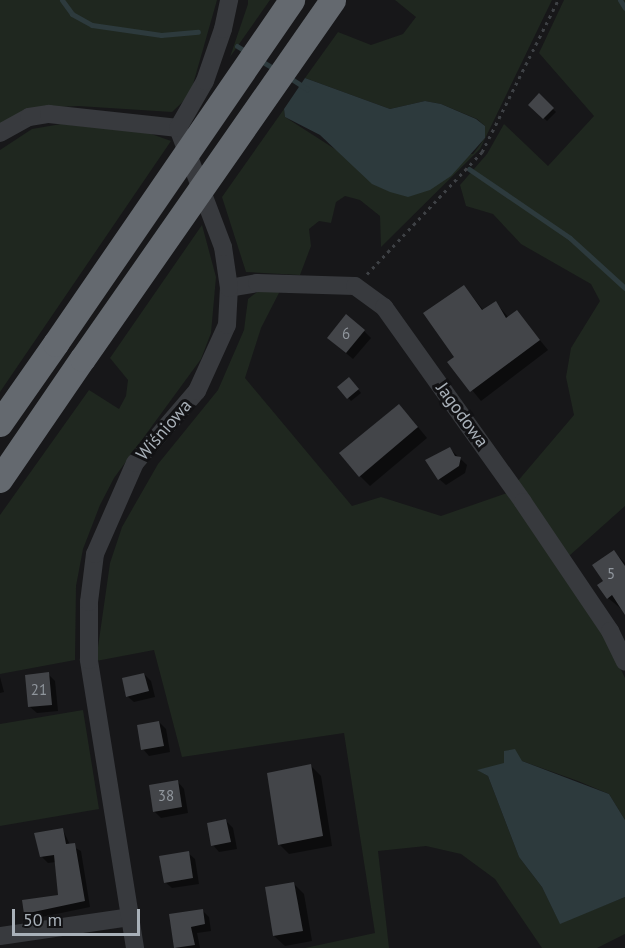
<!DOCTYPE html>
<html>
<head>
<meta charset="utf-8">
<style>
	body { margin:0 }
	#map { position:relative; width:625px; height:948px; overflow:hidden; background:#171719; font-family:"PT Sans",sans-serif }
	div>[style] { position:absolute }
	.green>* { inset:0; background:#1f271f }
	.water>* { inset:0; background:#2d3a3d }
	.shadow>* { inset:0; background:#0007 }
	.stream>* { height:5px; margin:-2.5px; padding:0 2.5px; transform-origin:2.5px; border-radius:2.5px; background:#2d3a3d }
	.building>* { inset:0; background:#434549 }
	.path>* { height:3px; margin-top:-1.5px; transform-origin:0; background:repeating-linear-gradient(90deg,#3e4145 0 3px,transparent 0 7.5px) }
	.minor>* { height:18px; margin:-9px; padding:0 9px; transform-origin:9px; border-radius:9px; background:#383a3e }
	.highway>* { height:26px; margin:-13px; padding:0 13px; transform-origin:13px; border-radius:13px; background:#64696f }
	.highway-bridge>* { height:26px; margin:-13px; padding:0 13px; transform-origin:13px; border-radius:13px; background:#64696f }
	span { translate:-50% -50%; white-space:nowrap; text-align:center; line-height:1.15; -webkit-text-stroke:6px #121214; paint-order:stroke }
	.number-label { font-size:15px; color:#90969d }
	.number-label span { -webkit-text-stroke-width:0 }
	.street-label { font-size:18px; color:#a9b1b9 }
	.scale { position:absolute; left:12px; top:909px; width:128px; height:27px; box-sizing:border-box; border:3px solid #a9b1b9; border-top:0; padding-left:8px; font-size:18px; line-height:21px; white-space:nowrap; color:#a9b1b9; -webkit-text-stroke:4px #121214; paint-order:stroke }
</style>
</head>
<body>
<div id="map">
	<div class="green">
		<div style="clip-path:polygon(0 0,217px 0,190px 95px,172px 112px,78px 106px,39px 108px,0 124px)"></div>
		<div style="clip-path:polygon(248px 0,270px 0,230px 57px,248px 4px)"></div>
		<div style="clip-path:polygon(395px 0,552px 0,480px 149px,381px 247px,380px 216px,360px 200px,345px 196px,336px 202px,331px 223px,319px 221px,309px 229px,311px 246px,300px 275px,246px 272px,222px 197px,284px 109px,285px 117px,338px 151px,473px 154px,485px 138px,485px 126px,477px 119px,441px 104px,425px 101px,390px 109px,305px 78px,338px 32px,371px 45px,403px 34px,416px 17px)"></div>
		<div style="clip-path:polygon(564px 0,625px 0,625px 506px,569px 556px,517px 482px,574px 415px,566px 377px,571px 348px,600px 301px,591px 284px,521px 244px,493px 214px,466px 206px,460px 185px,487px 154px,504px 124px,548px 166px,594px 116px,539px 53px)"></div>
		<div style="clip-path:polygon(61px 124px,146px 132px,171px 141px,0 392px,0 150px,32px 129px)"></div>
		<div style="clip-path:polygon(202px 225px,216px 277px,211px 333px,201px 359px,114px 478px,100px 505px,83px 549px,76px 586px,75px 660px,0 674px,0 515px,89px 390px,119px 409px,126px 396px,128px 380px,110px 358px)"></div>
		<div style="clip-path:polygon(261px 289px,281px 289px,261px 328px,245px 378px,352px 506px,381px 497px,441px 516px,510px 492px,601px 628px,625px 678px,625px 820px,609px 794px,578px 781px,522px 761px,478px 770px,488px 776px,519px 857px,542px 887px,560px 923px,625px 897px,625px 934px,597px 948px,542px 948px,495px 879px,461px 854px,426px 846px,378px 851px,389px 948px,305px 948px,375px 933px,344px 733px,182px 757px,154px 650px,96px 661px,110px 563px,122px 527px,158px 464px,218px 390px,244px 330px,248px 299px)"></div>
		<div style="clip-path:polygon(83px 710px,99px 809px,0 826px,0 724px)"></div>
	</div>
	<div class="water">
		<div style="clip-path:polygon(305px 78px,390px 109px,425px 101px,441px 104px,476px 119px,485px 126px,485px 138px,451px 176px,430px 190px,408px 197px,390px 192px,372px 184px,320px 135px,285px 117px,284px 109px)"></div>
		<div style="clip-path:polygon(515px 749px,522px 761px,609px 794px,625px 820px,625px 897px,560px 924px,542px 887px,519px 857px,488px 776px,477px 770px,504px 763px,504px 751px)"></div>
	</div>
	<div class="shadow">
		<div style="clip-path:polygon(539px 96px,556px 112px,547px 121px,530px 105px)"></div>
		<div style="clip-path:polygon(464px 286px,484px 311px,496px 303px,509px 318px,517px 312px,548px 350px,481px 401px,449px 362px,456px 358px)"></div>
		<div style="clip-path:polygon(364px 331px,371px 338px,353px 359px,335px 344px)"></div>
		<div style="clip-path:polygon(352px 382px,361px 393px,351px 401px,339px 387px)"></div>
		<div style="clip-path:polygon(409px 416px,427px 438px,370px 486px,360px 476px)"></div>
		<div style="clip-path:polygon(450px 449px,467px 465px,465px 473px,446px 485px,439px 479px)"></div>
		<div style="clip-path:polygon(614px 552px,625px 563px,625px 612px,608px 598px,605px 582px)"></div>
		<div style="clip-path:polygon(48px 674px,55px 681px,58px 711px,37px 713px,30px 707px)"></div>
		<div style="clip-path:polygon(144px 674px,151px 681px,155px 697px,134px 702px,127px 696px)"></div>
		<div style="clip-path:polygon(0 677px,4px 692px,0 693px)"></div>
		<div style="clip-path:polygon(159px 722px,166px 729px,170px 752px,149px 756px,143px 749px)"></div>
		<div style="clip-path:polygon(311px 766px,321px 776px,332px 846px,289px 854px,279px 844px)"></div>
		<div style="clip-path:polygon(178px 782px,184px 789px,188px 813px,161px 818px,154px 811px)"></div>
		<div style="clip-path:polygon(226px 821px,233px 828px,237px 849px,219px 852px,213px 845px)"></div>
		<div style="clip-path:polygon(63px 830px,70px 845px,81px 851px,90px 907px,32px 919px,26px 913px,59px 896px,56px 862px,48px 863px,42px 857px)"></div>
		<div style="clip-path:polygon(188px 853px,195px 859px,199px 884px,172px 888px,165px 882px)"></div>
		<div style="clip-path:polygon(294px 884px,304px 894px,312px 941px,285px 946px,274px 936px)"></div>
		<div style="clip-path:polygon(202px 910px,209px 917px,211px 931px,197px 933px,200px 948px,176px 948px,171px 916px)"></div>
	</div>
	<div class="stream">
		<div style="left:62px;top:0;width:17px;rotate:54deg"></div>
		<div style="left:72px;top:14px;width:23px;rotate:29deg"></div>
		<div style="left:92px;top:25px;width:70px;rotate:8.2deg"></div>
		<div style="left:161px;top:35px;width:37px;rotate:-5deg"></div>
		<div style="left:620px;top:0;width:9px;rotate:58deg"></div>
		<div style="left:237px;top:46px;width:13px;rotate:32deg"></div>
		<div style="left:258px;top:59px;width:21px;rotate:31deg"></div>
		<div style="left:287px;top:76px;width:24px;rotate:33deg"></div>
		<div style="left:469px;top:169px;width:122px;rotate:34.3deg"></div>
		<div style="left:570px;top:238px;width:74px;rotate:42.3deg"></div>
	</div>
	<div class="building">
		<div style="clip-path:polygon(539px 93px,554px 108px,543px 119px,528px 105px)"></div>
		<div style="clip-path:polygon(464px 285px,482px 310px,496px 301px,506px 318px,517px 310px,540px 340px,470px 392px,447px 362px,454px 357px,423px 313px)"></div>
		<div style="clip-path:polygon(346px 314px,365px 330px,346px 353px,327px 338px)"></div>
		<div style="clip-path:polygon(349px 377px,359px 389px,347px 399px,337px 387px)"></div>
		<div style="clip-path:polygon(399px 404px,418px 427px,359px 477px,339px 453px)"></div>
		<div style="clip-path:polygon(450px 447px,455px 456px,461px 457px,459px 466px,438px 480px,425px 460px)"></div>
		<div style="clip-path:polygon(614px 550px,625px 566px,625px 615px,612px 595px,607px 599px,597px 585px,603px 581px,592px 565px)"></div>
		<div style="clip-path:polygon(49px 672px,52px 705px,28px 707px,25px 675px)"></div>
		<div style="clip-path:polygon(144px 673px,149px 691px,126px 697px,122px 678px)"></div>
		<div style="clip-path:polygon(159px 721px,164px 746px,141px 750px,137px 725px)"></div>
		<div style="clip-path:polygon(311px 764px,323px 836px,278px 845px,267px 773px)"></div>
		<div style="clip-path:polygon(178px 780px,182px 807px,153px 812px,149px 785px)"></div>
		<div style="clip-path:polygon(226px 819px,231px 842px,211px 846px,207px 823px)"></div>
		<div style="clip-path:polygon(63px 828px,66px 844px,75px 843px,85px 901px,24px 914px,22px 900px,58px 895px,54px 855px,40px 857px,34px 833px)"></div>
		<div style="clip-path:polygon(189px 851px,193px 878px,164px 883px,159px 856px)"></div>
		<div style="clip-path:polygon(294px 882px,303px 931px,273px 936px,265px 887px)"></div>
		<div style="clip-path:polygon(203px 909px,205px 924px,191px 927px,195px 945px,174px 948px,169px 914px)"></div>
	</div>
	<div class="path">
		<div style="left:367px;top:274px;width:168px;rotate:-46.7deg"></div>
		<div style="left:482px;top:152px;width:170px;rotate:-63.4deg"></div>
	</div>
	<div class="minor">
		<div style="left:0;top:133px;width:33px;rotate:-29deg"></div>
		<div style="left:29px;top:117px;width:20px;rotate:-9deg"></div>
		<div style="left:49px;top:114px;width:130px;rotate:6.2deg"></div>
		<div style="left:229px;top:288px;width:28px;rotate:-10deg"></div>
		<div style="left:257px;top:283px;width:98px;rotate:1.8deg"></div>
		<div style="left:355px;top:286px;width:36px;rotate:36deg"></div>
		<div style="left:384px;top:307px;width:239px;rotate:54.5deg"></div>
		<div style="left:523px;top:502px;width:156px;rotate:56deg"></div>
		<div style="left:610px;top:631px;width:34px;rotate:64deg"></div>
		<div style="left:0;top:936px;width:131px;rotate:-8.3deg"></div>
		<div style="left:135px;top:948px;width:292px;rotate:-99.1deg"></div>
		<div style="left:89px;top:660px;width:58px;rotate:-90deg"></div>
		<div style="left:89px;top:602px;width:48px;rotate:-82.9deg"></div>
		<div style="left:95px;top:554px;width:99px;rotate:-66.3deg"></div>
		<div style="left:135px;top:463px;width:95px;rotate:-49.3deg"></div>
		<div style="left:197px;top:391px;width:72px;rotate:-65.6deg"></div>
		<div style="left:227px;top:325px;width:37px;rotate:-87deg"></div>
		<div style="left:229px;top:288px;width:41px;rotate:-98.3deg"></div>
		<div style="left:223px;top:247px;width:127px;rotate:-110.7deg"></div>
		<div style="left:178px;top:128px;width:54px;rotate:-60.1deg"></div>
		<div style="left:205px;top:81px;width:55px;rotate:-70.9deg"></div>
		<div style="left:223px;top:29px;width:30px;rotate:-78deg"></div>
	</div>
	<div class="highway">
		<div style="left:0;top:424px;width:98px;rotate:-55deg"></div>
		<div style="left:0;top:480px;width:147px;rotate:-55.6deg"></div>
	</div>
	<div class="highway-bridge">
		<div style="left:56px;top:344px;width:417px;rotate:-55.5deg"></div>
		<div style="left:83px;top:359px;width:437px;rotate:-55.1deg"></div>
	</div>
	<div class="number-label">
		<span style="left:346px;top:334px">6</span>
		<span style="left:611px;top:574px">5</span>
		<span style="left:39px;top:690px">21</span>
		<span style="left:166px;top:796px">38</span>
	</div>
	<div class="street-label">
		<span style="left:462px;top:415px;rotate:54deg">Jagodowa</span>
		<span style="left:164px;top:430px;rotate:-49deg">Wiśniowa</span>
	</div>
	<div class="scale">50 m</div>
</div>
</body>
</html>
